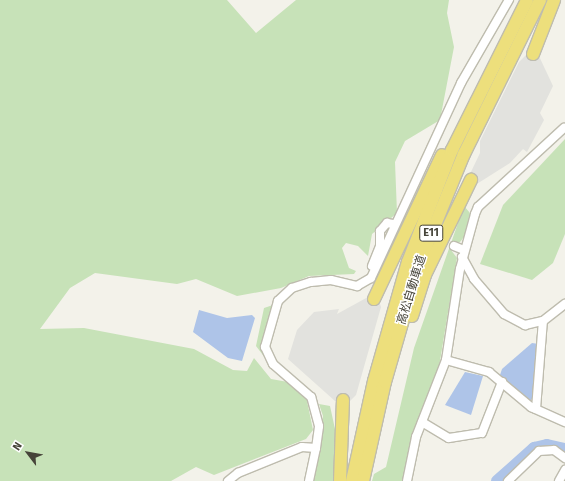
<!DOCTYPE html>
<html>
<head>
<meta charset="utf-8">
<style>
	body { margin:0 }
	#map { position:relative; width:565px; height:481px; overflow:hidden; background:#f3f2ea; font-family:"Fira Sans","Noto Sans JP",sans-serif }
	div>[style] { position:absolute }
	.green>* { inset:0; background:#c7e2b8 }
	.parking>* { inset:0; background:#e2e2de }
	.water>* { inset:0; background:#aec4e8 }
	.river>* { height:12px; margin:-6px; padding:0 6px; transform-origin:6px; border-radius:6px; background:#aec4e8 }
	.roads { filter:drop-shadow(1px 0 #bebcae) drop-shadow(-1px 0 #bebcae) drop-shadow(0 1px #bebcae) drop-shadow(0 -1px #bebcae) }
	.minor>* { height:8px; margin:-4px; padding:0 4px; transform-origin:4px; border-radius:4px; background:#fff }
	.highway>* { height:12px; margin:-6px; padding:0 6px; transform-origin:6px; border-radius:6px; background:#eddf7c }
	span { translate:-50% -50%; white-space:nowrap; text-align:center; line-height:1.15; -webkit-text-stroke:3px #fff; paint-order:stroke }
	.shield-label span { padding:1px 3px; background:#fff; border:1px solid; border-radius:3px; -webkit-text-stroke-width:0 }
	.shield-label { font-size:11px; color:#464439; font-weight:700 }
	.street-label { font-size:12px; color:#464439 }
	.north { position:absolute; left:8px; top:433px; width:40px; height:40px; -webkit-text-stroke:3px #fff; paint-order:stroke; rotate:302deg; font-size:11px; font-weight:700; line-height:16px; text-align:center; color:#464439 }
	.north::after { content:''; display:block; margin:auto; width:14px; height:18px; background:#464439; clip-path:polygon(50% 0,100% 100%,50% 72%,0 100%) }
</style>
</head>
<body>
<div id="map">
	<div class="green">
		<div style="clip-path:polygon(0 0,227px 0,256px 33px,296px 0,449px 0,447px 13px,454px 47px,440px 120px,405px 141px,395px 162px,397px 213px,372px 234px,368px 256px,358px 246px,346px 243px,342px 248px,349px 268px,356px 271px,354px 274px,309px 276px,281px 288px,237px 296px,196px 279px,177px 284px,95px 273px,70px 288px,40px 329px,84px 328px,194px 349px,233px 370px,247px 371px,254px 358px,271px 379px,288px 382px,306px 396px,313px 430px,306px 439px,214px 475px,196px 467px,171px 481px,0 481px)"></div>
		<div style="clip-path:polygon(565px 139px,565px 234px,553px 263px,532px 280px,480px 264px,503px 205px)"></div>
		<div style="clip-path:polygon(464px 206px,470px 213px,464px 237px,460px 242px,454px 242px,451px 250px,457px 258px,439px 367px,409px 447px,403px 481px,372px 481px,374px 474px,386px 467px,414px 348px)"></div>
		<div style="clip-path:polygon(273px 305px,263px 346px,272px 367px,256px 346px,264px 308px)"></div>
		<div style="clip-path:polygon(319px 404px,330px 406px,335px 429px,334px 481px,313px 481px,312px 477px,323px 416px)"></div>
	</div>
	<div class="parking">
		<div style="clip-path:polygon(529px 52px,538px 54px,553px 86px,540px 113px,544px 120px,527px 152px,523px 149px,510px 163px,472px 187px,469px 176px,480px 153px,480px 141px,519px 62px)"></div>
		<div style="clip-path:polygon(368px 297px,378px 298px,381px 307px,356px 395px,350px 401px,335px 401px,288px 359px,297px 330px,314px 312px,339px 309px,337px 314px)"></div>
	</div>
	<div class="water">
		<div style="clip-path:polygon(199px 310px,227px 318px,252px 315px,255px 318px,242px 361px,228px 358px,193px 332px)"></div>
		<div style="clip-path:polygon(532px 343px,539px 344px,534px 395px,530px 402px,500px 375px,502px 369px)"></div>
		<div style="clip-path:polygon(465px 372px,483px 376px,471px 415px,445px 405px)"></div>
	</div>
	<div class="river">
		<div style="left:497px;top:481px;width:50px;rotate:-41.7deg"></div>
		<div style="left:534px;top:448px;width:13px;rotate:-13deg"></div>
		<div style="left:547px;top:445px;width:18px;rotate:13deg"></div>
	</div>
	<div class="roads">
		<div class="minor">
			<div style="left:454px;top:246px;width:11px;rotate:22deg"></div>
			<div style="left:462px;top:257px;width:25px;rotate:61deg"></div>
			<div style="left:474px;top:279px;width:46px;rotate:49.4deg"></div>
			<div style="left:504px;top:314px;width:24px;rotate:28deg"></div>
			<div style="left:525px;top:325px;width:18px;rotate:-13deg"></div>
			<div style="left:372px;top:266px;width:22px;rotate:-68deg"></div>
			<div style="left:380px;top:246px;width:15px;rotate:-90deg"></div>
			<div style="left:380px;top:231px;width:11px;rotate:-49deg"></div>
			<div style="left:387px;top:223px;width:6px;rotate:9deg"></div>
			<div style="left:446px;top:360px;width:45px;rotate:15.6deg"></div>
			<div style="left:489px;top:372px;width:55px;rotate:39.8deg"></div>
			<div style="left:531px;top:407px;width:37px;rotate:24deg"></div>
			<div style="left:536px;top:409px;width:88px;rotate:-85.5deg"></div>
			<div style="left:543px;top:321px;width:28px;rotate:-38deg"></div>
			<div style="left:422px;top:422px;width:31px;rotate:31deg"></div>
			<div style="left:449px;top:438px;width:33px;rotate:-9deg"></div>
			<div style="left:482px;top:433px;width:55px;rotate:-68.6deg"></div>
			<div style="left:316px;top:448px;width:22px;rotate:-82deg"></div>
			<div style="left:319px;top:426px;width:30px;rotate:-105deg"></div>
			<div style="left:311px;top:397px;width:50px;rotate:-139deg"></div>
			<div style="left:273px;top:364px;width:19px;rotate:-115deg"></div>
			<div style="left:265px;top:347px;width:48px;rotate:-74.2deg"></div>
			<div style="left:278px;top:301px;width:19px;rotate:-43deg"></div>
			<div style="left:292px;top:288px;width:20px;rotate:-18deg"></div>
			<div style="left:311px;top:282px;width:20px;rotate:-6deg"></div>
			<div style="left:331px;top:280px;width:27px;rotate:13deg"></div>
			<div style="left:357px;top:286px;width:16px;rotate:-30deg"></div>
			<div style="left:371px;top:278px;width:215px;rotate:-65.2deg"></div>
			<div style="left:461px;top:83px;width:96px;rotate:-60deg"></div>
			<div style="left:228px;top:481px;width:13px;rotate:-39deg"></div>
			<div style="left:238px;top:473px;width:69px;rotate:-22.1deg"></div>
			<div style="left:302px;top:447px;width:14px;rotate:4deg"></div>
			<div style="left:316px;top:448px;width:34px;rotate:102deg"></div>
			<div style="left:407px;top:481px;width:45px;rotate:-78.4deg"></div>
			<div style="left:416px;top:437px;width:83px;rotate:-68.7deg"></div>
			<div style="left:446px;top:360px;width:92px;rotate:-81.3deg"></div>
			<div style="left:460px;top:269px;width:57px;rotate:-74.7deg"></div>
			<div style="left:475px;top:214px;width:8px;rotate:-67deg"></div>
			<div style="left:478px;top:207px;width:117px;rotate:-42.6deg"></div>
			<div style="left:508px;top:481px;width:43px;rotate:-44.1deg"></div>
			<div style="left:539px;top:451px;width:15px;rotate:-4deg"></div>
			<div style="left:554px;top:450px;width:14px;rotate:36deg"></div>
			<div style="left:559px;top:481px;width:13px;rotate:-61deg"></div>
		</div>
		<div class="highway">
			<div style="left:533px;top:54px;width:58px;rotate:-68.7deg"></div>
			<div style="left:374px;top:299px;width:159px;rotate:-64.7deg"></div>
			<div style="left:412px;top:316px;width:43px;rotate:-72.4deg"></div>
			<div style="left:425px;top:275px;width:106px;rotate:-64.2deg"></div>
			<div style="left:340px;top:481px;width:81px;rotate:-87.9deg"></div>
			<div style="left:352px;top:481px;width:102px;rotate:-77.6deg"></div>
			<div style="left:374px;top:381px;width:124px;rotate:-74.1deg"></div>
			<div style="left:408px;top:262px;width:120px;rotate:-68.6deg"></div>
			<div style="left:452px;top:150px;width:168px;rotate:-63.4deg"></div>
			<div style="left:363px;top:481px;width:101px;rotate:-77.5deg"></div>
			<div style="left:385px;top:382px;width:123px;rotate:-73.9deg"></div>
			<div style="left:419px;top:264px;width:119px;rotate:-67.8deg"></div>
			<div style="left:464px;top:154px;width:172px;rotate:-63.7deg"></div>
		</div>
	</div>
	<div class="shield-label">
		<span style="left:431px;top:233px">E11</span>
	</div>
	<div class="street-label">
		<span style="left:412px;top:290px;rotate:-73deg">高松自動車道</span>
	</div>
	<div class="north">N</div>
</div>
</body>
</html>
